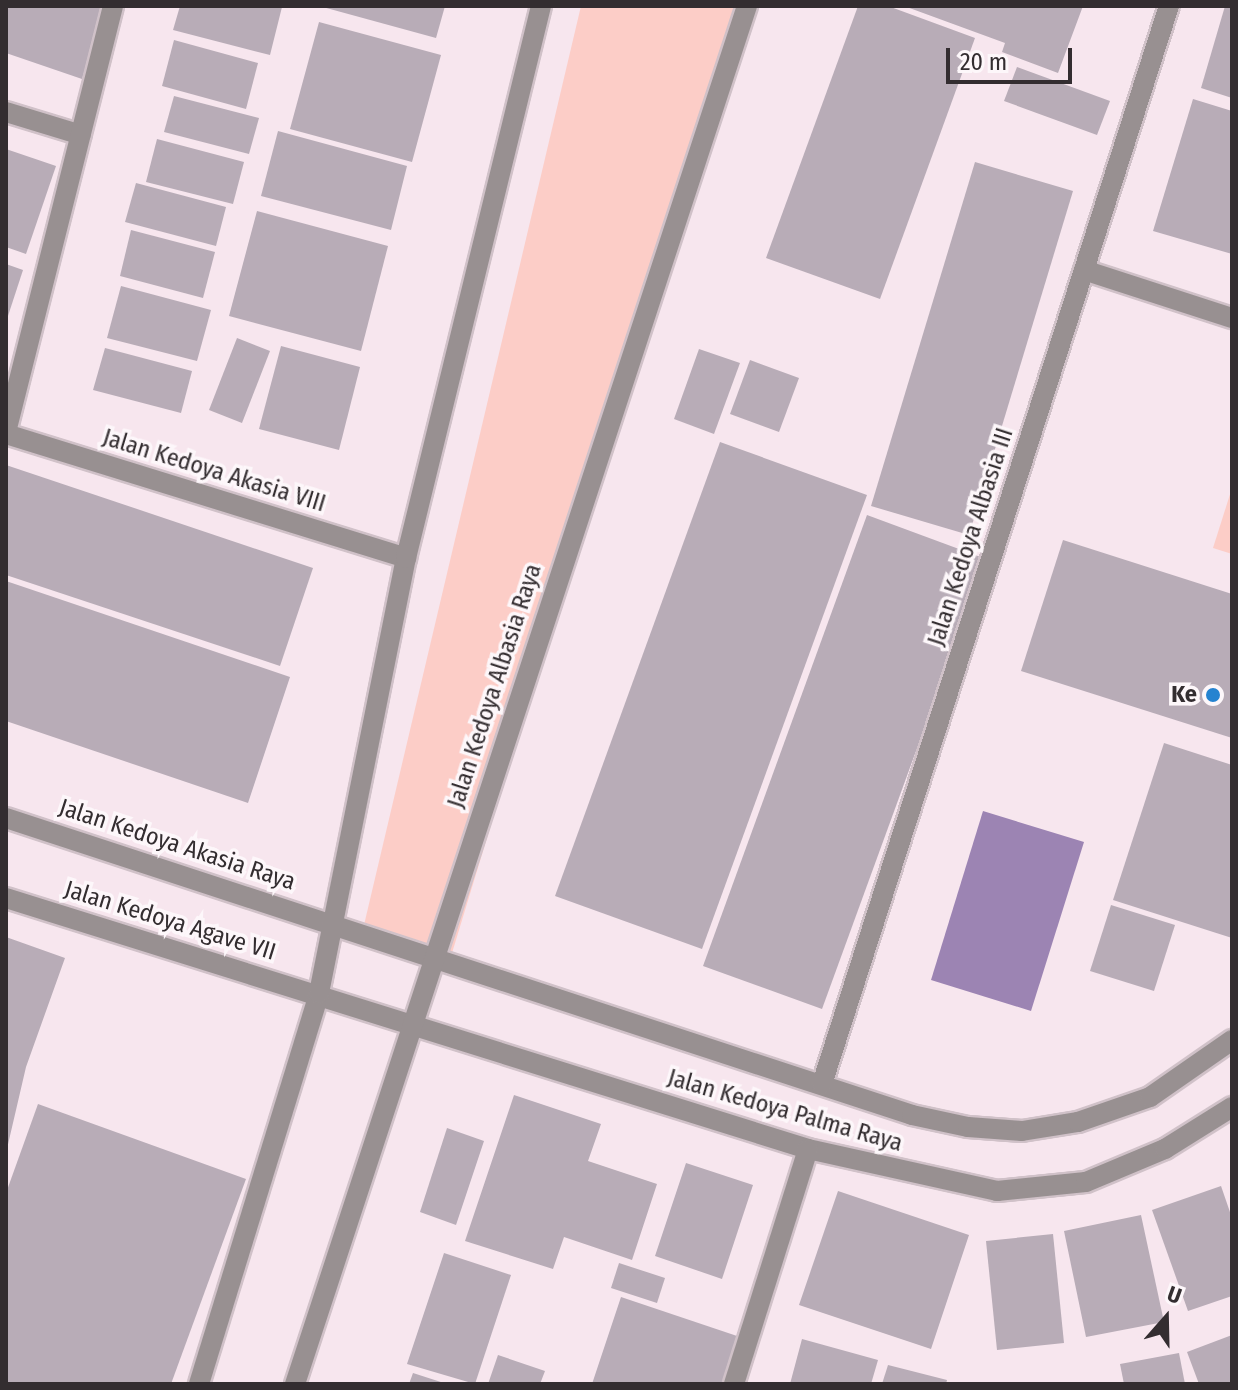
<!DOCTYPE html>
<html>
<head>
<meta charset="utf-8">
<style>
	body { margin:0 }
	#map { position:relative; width:1238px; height:1390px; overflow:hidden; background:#f7e6ee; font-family:"Fira Sans Condensed",sans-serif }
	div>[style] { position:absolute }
	.green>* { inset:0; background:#fccdc7 }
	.water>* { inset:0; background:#9c84b3 }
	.building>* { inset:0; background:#b8acb7 }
	.roads { filter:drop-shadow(2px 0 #d0c1c8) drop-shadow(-2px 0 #d0c1c8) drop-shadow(0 2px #d0c1c8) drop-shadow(0 -2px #d0c1c8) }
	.minor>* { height:20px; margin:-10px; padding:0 10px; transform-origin:10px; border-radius:10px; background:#989091 }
	.dots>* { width:22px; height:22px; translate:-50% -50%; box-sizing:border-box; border:4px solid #fdf7fa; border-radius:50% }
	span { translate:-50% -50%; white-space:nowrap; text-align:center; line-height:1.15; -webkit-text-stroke:7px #fdf7fa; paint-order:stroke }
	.street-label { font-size:24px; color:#332d30 }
	.poi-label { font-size:24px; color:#332d30; font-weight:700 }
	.right { translate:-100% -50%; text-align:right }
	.frame { position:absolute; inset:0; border:8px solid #332d30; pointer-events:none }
	.north { position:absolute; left:1126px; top:1278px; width:80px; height:80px; -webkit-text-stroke:6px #fdf7fa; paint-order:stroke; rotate:20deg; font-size:22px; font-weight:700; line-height:32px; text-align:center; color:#332d30 }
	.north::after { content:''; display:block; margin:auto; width:28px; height:36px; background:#332d30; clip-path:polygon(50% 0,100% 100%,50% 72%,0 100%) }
	.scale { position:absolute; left:946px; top:48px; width:126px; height:36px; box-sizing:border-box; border:4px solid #332d30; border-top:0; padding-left:10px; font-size:24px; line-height:28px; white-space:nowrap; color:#332d30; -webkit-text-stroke:6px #fdf7fa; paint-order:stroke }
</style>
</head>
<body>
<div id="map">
	<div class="green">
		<div style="clip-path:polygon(581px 6px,740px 6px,452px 953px,364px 925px)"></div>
		<div style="clip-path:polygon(1232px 488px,1232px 554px,1213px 548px)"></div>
	</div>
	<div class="water">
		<div style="clip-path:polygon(983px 811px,1084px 842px,1031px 1011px,931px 980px)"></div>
	</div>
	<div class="building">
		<div style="clip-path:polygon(6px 6px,106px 6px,82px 79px,6px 53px)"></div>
		<div style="clip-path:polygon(180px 6px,282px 7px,270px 55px,173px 30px)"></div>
		<div style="clip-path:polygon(319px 6px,445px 6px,436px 38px)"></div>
		<div style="clip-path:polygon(858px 6px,888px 6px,975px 38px,880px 299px,766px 258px)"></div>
		<div style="clip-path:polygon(904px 6px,1083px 6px,1058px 73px,1002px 52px,1005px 43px)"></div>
		<div style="clip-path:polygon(1225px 6px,1232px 6px,1232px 98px,1201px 88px)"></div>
		<div style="clip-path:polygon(319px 22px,441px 55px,412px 162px,290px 129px)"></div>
		<div style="clip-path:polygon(174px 40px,258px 63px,246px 109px,162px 86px)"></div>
		<div style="clip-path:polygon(1017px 67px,1110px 101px,1097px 135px,1004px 101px)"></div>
		<div style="clip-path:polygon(174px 96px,259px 118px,249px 154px,164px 132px)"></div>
		<div style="clip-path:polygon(1193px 99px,1232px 111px,1232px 254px,1153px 231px)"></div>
		<div style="clip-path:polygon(278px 131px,407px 166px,391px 230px,261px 196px)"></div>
		<div style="clip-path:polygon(157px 139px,244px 162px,233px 204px,146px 182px)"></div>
		<div style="clip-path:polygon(6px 149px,56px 166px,26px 254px,6px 247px)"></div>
		<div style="clip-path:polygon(975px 162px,1073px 191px,969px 535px,871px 506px)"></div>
		<div style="clip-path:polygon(136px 183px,226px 207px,216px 246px,125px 222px)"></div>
		<div style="clip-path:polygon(257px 211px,388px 246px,361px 351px,229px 316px)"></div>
		<div style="clip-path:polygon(131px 230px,215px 252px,203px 298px,120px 276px)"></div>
		<div style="clip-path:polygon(6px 264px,23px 270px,7px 319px,6px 319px)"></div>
		<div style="clip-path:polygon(121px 286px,211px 310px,197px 361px,107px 338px)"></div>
		<div style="clip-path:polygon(237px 338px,270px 351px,242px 423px,209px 410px)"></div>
		<div style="clip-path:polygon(281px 346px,360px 367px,339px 450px,259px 429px)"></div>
		<div style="clip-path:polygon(105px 348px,192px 371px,181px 413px,93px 390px)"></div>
		<div style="clip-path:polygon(699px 349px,740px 363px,714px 434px,674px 419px)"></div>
		<div style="clip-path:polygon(750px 360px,799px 378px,779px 432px,730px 414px)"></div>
		<div style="clip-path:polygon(720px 442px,867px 495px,702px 949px,555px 896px)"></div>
		<div style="clip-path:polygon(6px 465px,313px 568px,280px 666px,6px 575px)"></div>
		<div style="clip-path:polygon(867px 515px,986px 559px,822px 1009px,703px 966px)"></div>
		<div style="clip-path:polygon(1063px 540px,1232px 594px,1232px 738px,1021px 671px)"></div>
		<div style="clip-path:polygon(6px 581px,290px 677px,248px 803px,6px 721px)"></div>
		<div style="clip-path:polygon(1164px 743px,1232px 765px,1232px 938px,1113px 900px)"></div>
		<div style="clip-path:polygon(1111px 905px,1175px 925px,1154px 991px,1090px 971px)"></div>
		<div style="clip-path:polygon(6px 937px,65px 958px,26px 1067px,6px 1153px)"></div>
		<div style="clip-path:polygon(514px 1095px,601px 1124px,588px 1161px,657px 1184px,632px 1260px,564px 1237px,553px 1269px,465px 1241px)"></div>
		<div style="clip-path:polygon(38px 1104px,246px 1179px,171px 1384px,6px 1384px,6px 1193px)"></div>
		<div style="clip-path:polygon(447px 1128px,484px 1141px,456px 1225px,420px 1212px)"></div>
		<div style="clip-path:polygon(686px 1163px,753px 1185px,722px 1279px,655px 1256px)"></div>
		<div style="clip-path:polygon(1221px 1186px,1232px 1218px,1232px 1296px,1188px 1311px,1152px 1210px)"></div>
		<div style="clip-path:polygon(838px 1191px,969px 1235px,931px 1349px,799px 1305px)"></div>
		<div style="clip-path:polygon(1141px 1215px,1164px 1322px,1086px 1337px,1064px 1231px)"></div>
		<div style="clip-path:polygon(1053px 1234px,1064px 1343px,997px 1350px,986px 1241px)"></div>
		<div style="clip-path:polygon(444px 1253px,511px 1275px,475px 1384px,407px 1364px)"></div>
		<div style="clip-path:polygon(619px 1263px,665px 1278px,657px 1303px,611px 1288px)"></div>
		<div style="clip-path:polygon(621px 1297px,743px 1338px,728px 1384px,592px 1384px)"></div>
		<div style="clip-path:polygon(1232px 1335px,1232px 1384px,1199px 1384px,1187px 1352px)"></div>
		<div style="clip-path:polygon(802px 1339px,878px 1360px,871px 1384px,790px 1384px)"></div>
		<div style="clip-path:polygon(1179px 1353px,1185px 1384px,1124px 1384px,1120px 1364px)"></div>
		<div style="clip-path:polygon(498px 1355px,545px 1371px,540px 1384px,488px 1384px)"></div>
		<div style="clip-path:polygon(888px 1365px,947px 1380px,946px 1384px,882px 1384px)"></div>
		<div style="clip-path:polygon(413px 1373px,444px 1383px,444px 1384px,409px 1384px)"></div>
	</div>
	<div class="roads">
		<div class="minor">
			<div style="left:6px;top:112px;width:78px;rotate:17deg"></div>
			<div style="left:1084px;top:270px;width:156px;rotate:18deg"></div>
			<div style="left:6px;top:432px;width:439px;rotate:-75.9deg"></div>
			<div style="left:6px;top:434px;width:419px;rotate:17.2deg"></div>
			<div style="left:6px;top:818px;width:953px;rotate:18.15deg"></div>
			<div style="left:912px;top:1115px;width:57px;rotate:12.1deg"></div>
			<div style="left:968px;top:1127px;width:54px;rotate:4.2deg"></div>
			<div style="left:1022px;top:1131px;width:57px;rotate:-9.1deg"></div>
			<div style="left:1078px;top:1122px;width:76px;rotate:-19.1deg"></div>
			<div style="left:1150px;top:1097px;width:100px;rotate:-34.8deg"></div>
			<div style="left:6px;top:898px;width:840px;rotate:17.38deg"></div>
			<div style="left:808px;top:1149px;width:194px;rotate:12.5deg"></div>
			<div style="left:997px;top:1191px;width:89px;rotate:-5.8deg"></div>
			<div style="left:1086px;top:1182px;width:86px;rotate:-22.7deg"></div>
			<div style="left:1165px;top:1149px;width:79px;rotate:-32.1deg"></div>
			<div style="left:822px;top:1084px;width:1132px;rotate:-72.16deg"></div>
			<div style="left:199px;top:1384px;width:409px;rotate:-72.9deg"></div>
			<div style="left:319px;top:993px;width:444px;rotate:-78.7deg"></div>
			<div style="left:406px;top:558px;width:568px;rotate:-76.26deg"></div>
			<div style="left:295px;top:1384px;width:1450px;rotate:-71.84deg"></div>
			<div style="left:734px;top:1384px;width:246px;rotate:-72.5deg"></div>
		</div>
	</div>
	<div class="dots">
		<div style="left:1213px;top:695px;background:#2583d0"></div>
	</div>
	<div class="street-label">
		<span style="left:214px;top:471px;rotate:17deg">Jalan Kedoya Akasia VIII</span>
		<span style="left:971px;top:537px;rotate:-72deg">Jalan Kedoya Albasia III</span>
		<span style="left:495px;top:686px;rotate:-72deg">Jalan Kedoya Albasia Raya</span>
		<span style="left:177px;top:845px;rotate:18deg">Jalan Kedoya Akasia Raya</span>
		<span style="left:170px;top:921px;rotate:17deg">Jalan Kedoya Agave VII</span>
		<span style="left:785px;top:1111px;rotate:16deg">Jalan Kedoya Palma Raya</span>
	</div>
	<div class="poi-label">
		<span class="right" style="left:1197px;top:695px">Ke</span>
	</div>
	<div class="frame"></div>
	<div class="north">U</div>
	<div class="scale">20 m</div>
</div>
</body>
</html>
